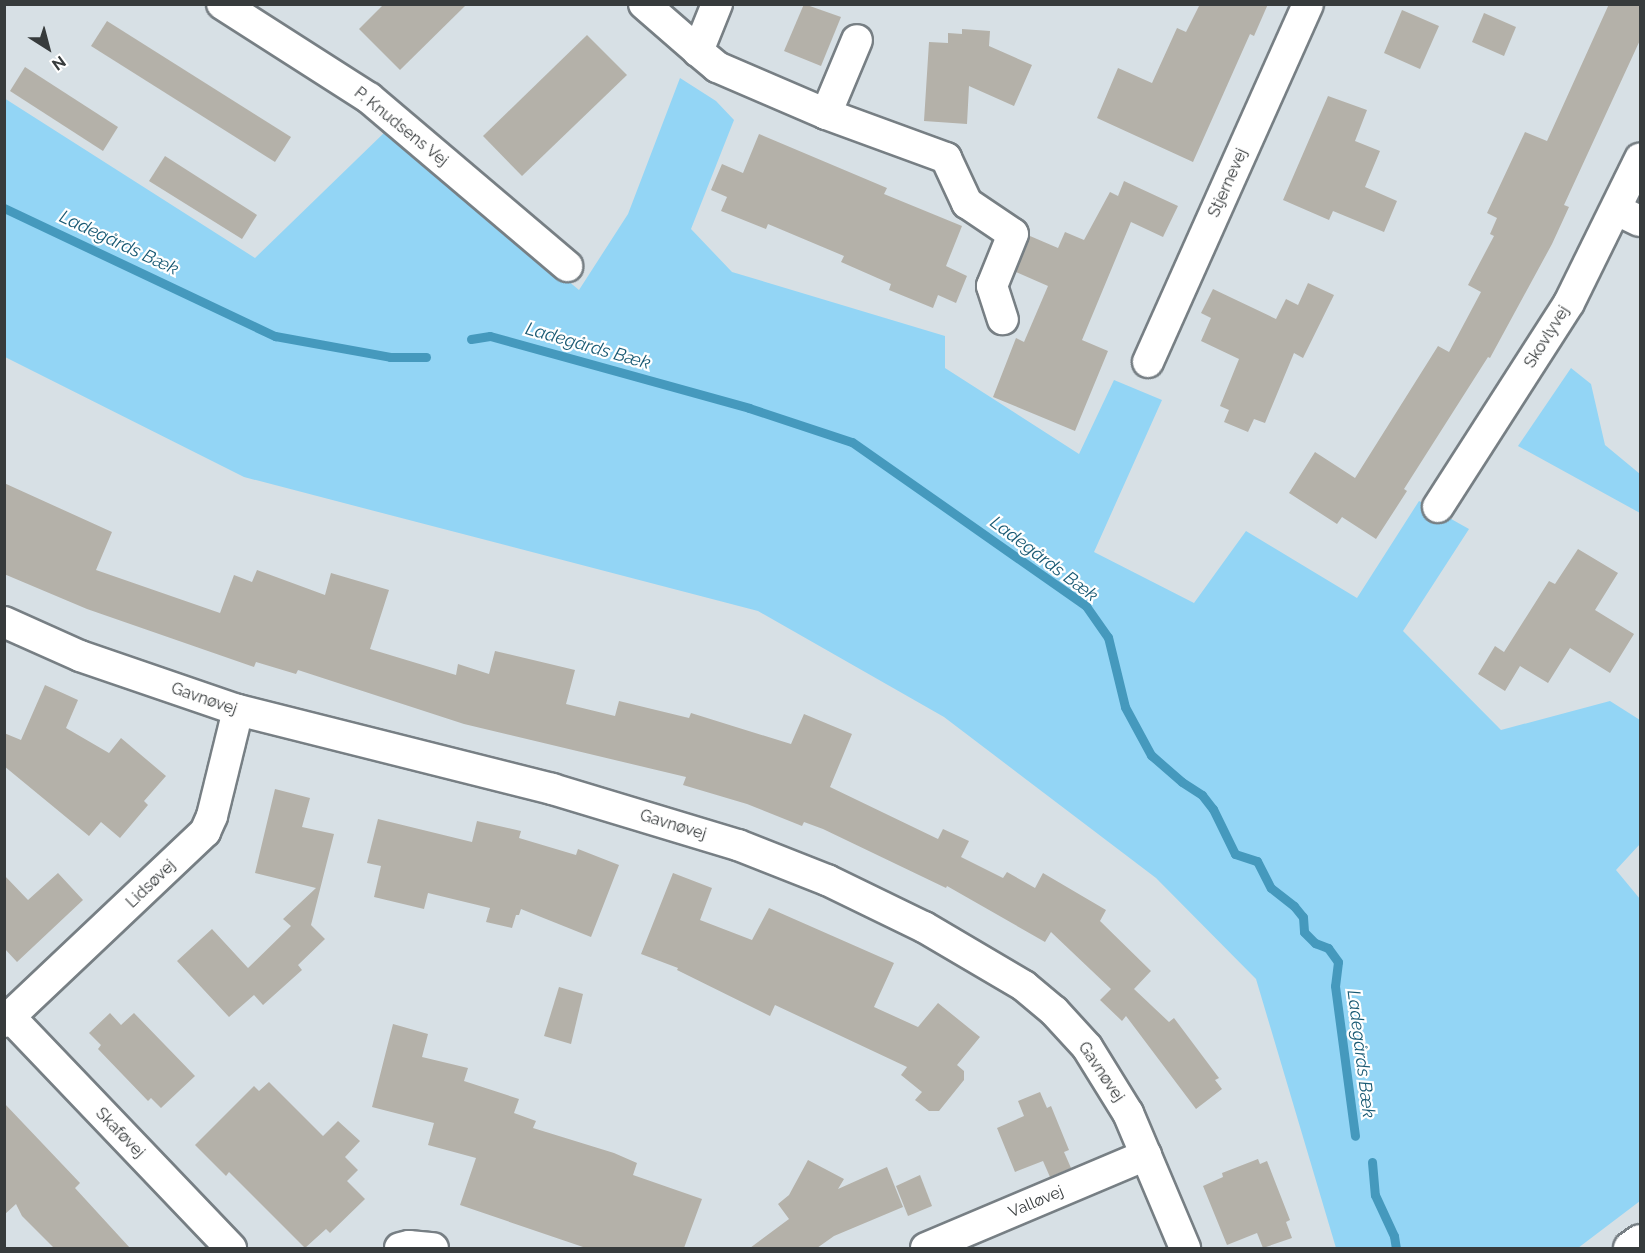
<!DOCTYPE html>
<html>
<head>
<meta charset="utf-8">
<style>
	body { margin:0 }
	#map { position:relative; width:1645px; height:1253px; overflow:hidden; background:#d7e0e5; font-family:Raleway,sans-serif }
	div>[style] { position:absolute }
	.green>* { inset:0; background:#93d5f5 }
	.stream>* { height:9px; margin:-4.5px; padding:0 4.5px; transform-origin:4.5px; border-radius:4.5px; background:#4599bd }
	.building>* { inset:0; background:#b4b1a9 }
	.roads { filter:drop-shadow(2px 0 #777f84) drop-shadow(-2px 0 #777f84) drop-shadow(0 2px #777f84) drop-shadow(0 -2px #777f84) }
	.street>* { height:30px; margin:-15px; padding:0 15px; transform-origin:15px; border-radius:15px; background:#fff }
	.secondary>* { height:33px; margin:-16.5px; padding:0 16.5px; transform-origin:16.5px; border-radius:16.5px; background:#fff }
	span { translate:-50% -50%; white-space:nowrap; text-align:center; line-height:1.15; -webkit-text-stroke:4.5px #fff; paint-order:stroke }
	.street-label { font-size:16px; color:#373b3c }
	.water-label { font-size:18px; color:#185973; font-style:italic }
	.frame { position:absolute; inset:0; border:6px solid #373b3c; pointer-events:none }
	.north { position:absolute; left:18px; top:18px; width:60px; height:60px; -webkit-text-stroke:4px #fff; paint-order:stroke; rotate:144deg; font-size:16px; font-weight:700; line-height:24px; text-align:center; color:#373b3c }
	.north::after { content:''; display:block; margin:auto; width:21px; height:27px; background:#373b3c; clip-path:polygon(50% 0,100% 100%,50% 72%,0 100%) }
</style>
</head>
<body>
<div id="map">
	<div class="green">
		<div style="clip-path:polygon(680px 78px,716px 101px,734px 120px,691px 229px,732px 272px,945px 336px,945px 368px,1079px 454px,1114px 380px,1162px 400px,1094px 552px,1194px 603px,1246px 531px,1357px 598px,1419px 501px,1469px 529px,1403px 631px,1501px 730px,1610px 701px,1640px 720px,1640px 844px,1616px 870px,1640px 899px,1640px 1201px,1578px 1248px,1336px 1248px,1256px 979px,1156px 878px,944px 717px,758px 611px,244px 477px,5px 357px,4px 98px,255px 258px,387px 130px,579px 290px,628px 214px)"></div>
		<div style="clip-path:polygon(1571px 368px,1591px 384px,1605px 445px,1640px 474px,1640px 513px,1518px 446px)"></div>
	</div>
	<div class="stream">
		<div style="left:4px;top:208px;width:300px;rotate:25.3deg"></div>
		<div style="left:275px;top:336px;width:117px;rotate:10.3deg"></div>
		<div style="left:390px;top:357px;width:36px"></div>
		<div style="left:471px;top:339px;width:19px;rotate:-9deg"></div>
		<div style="left:490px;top:336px;width:269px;rotate:15.5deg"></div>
		<div style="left:749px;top:408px;width:108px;rotate:18.3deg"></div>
		<div style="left:852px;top:442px;width:286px;rotate:35deg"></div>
		<div style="left:1086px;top:606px;width:38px;rotate:55deg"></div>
		<div style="left:1108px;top:637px;width:72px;rotate:76.3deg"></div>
		<div style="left:1125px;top:707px;width:55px;rotate:61.6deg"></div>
		<div style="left:1151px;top:755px;width:41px;rotate:41.1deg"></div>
		<div style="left:1182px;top:782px;width:24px;rotate:33deg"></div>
		<div style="left:1202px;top:795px;width:18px;rotate:52deg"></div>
		<div style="left:1213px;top:809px;width:50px;rotate:63.9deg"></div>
		<div style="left:1235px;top:854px;width:23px;rotate:18deg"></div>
		<div style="left:1257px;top:861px;width:30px;rotate:63deg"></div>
		<div style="left:1271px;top:888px;width:29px;rotate:38deg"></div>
		<div style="left:1294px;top:906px;width:14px;rotate:51deg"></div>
		<div style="left:1303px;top:917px;width:15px;rotate:86deg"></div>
		<div style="left:1304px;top:932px;width:16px;rotate:45deg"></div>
		<div style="left:1315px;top:943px;width:14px;rotate:21deg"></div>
		<div style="left:1328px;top:948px;width:17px;rotate:54deg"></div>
		<div style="left:1338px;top:962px;width:24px;rotate:97deg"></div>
		<div style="left:1335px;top:986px;width:151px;rotate:82.4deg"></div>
		<div style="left:1372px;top:1162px;width:33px;rotate:85deg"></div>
		<div style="left:1375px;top:1195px;width:45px;rotate:65.1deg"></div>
		<div style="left:1394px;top:1236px;width:12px;rotate:81deg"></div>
	</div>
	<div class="building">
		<div style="clip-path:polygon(384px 4px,467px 4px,400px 70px,359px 29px)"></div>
		<div style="clip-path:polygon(804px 4px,841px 17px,821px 66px,784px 51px)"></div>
		<div style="clip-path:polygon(1200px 4px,1268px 4px,1254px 36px,1250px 34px,1193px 162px,1097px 118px,1118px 68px,1152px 83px,1177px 28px,1186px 32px)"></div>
		<div style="clip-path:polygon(1609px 4px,1641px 4px,1641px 38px,1564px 205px,1569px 207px,1552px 244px,1490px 358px,1488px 357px,1404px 489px,1407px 491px,1376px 539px,1342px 517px,1337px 524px,1289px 493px,1315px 452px,1355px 478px,1438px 346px,1449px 352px,1481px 292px,1468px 285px,1494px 236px,1490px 234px,1497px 218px,1487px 213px,1525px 132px,1547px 141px)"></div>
		<div style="clip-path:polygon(1402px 10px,1439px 26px,1420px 69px,1384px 53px)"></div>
		<div style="clip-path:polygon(1484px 13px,1516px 27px,1504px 56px,1472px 42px)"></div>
		<div style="clip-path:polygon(107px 21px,291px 137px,275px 162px,91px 46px)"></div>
		<div style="clip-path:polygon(962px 29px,990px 31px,989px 46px,1032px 65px,1014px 106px,969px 86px,967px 124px,924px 121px,929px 42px,948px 43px,948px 33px,962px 34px)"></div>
		<div style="clip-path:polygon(587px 35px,627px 75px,522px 176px,483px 136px)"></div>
		<div style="clip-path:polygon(25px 67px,118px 127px,103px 151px,10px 91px)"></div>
		<div style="clip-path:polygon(1328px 96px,1367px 110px,1355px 141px,1380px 151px,1365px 187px,1397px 201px,1384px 232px,1333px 211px,1329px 220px,1283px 200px)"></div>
		<div style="clip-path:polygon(759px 134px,887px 188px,884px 194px,962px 226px,946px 266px,967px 276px,956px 303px,938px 295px,933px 308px,889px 290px,891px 284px,841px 262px,844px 256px,768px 224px,766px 229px,721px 211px,727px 197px,711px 190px,722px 164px,743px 173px)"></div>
		<div style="clip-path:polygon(165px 156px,257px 215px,242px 239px,149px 181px)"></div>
		<div style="clip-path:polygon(1124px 181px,1178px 206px,1163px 237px,1131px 222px,1082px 340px,1108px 351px,1075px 431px,993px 397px,1016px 338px,1024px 342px,1048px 286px,1016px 272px,1030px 236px,1058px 248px,1065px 232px,1084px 240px,1110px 192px,1118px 196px)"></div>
		<div style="clip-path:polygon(1308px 283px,1334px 295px,1303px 358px,1294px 353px,1265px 423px,1254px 419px,1248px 432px,1224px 422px,1229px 410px,1220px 406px,1239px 359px,1201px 341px,1211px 318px,1201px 313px,1213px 289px,1276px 319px,1286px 299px,1298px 305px)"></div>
		<div style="clip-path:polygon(4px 483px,112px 532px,96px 570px,220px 613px,234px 575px,252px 582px,257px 570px,325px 595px,331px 573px,389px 590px,370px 649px,456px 675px,458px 664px,489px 674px,495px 651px,575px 670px,566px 704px,615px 716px,619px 701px,689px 718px,691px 713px,791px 744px,804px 714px,852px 734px,830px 787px,938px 839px,943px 829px,969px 841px,961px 857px,1003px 878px,1007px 872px,1035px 888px,1043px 873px,1106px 910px,1100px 921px,1151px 971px,1134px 989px,1169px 1022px,1174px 1018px,1219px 1078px,1215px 1080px,1222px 1089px,1196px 1109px,1126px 1016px,1122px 1021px,1100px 1000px,1111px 989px,1051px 932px,1045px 942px,947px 886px,946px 888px,823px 829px,804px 822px,802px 826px,747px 804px,683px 785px,686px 777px,464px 724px,298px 670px,296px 674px,256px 662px,254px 667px,87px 609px,4px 574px)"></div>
		<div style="clip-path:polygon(1578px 549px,1618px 573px,1595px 610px,1634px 634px,1610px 673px,1570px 648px,1548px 683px,1520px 666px,1505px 691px,1478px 674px,1495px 646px,1504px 652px,1549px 581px,1555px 584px)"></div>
		<div style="clip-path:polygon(45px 685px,78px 700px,66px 728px,109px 753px,121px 738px,166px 776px,144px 801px,148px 805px,120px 838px,101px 822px,89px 836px,4px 766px,4px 733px,21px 740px)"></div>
		<div style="clip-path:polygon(275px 789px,310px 798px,302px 827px,334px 834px,311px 925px,325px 939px,298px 965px,302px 970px,263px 1005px,254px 995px,229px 1017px,177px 961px,212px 929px,248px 968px,291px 926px,283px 919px,316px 888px,255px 873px)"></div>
		<div style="clip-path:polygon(378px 819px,472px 842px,477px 821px,521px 831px,519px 838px,576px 855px,578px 849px,619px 865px,591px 937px,521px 909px,519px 915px,516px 915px,512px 928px,486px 922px,490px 908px,428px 893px,424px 909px,374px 897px,381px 866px,367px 863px)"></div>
		<div style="clip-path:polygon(58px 873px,83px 900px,17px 962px,4px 948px,4px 875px,28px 900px)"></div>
		<div style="clip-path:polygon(673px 873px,712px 888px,700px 920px,752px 940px,769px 908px,894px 963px,874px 1007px,918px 1027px,938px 1003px,980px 1037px,957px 1065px,964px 1071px,964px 1080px,939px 1111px,929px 1111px,915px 1100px,922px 1092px,901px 1075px,907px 1067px,775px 1005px,770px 1016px,677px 970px,678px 968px,641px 954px)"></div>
		<div style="clip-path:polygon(559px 987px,583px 994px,571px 1044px,544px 1036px)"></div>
		<div style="clip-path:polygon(110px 1013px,121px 1025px,134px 1013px,195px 1076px,161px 1108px,151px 1098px,148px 1101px,98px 1049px,101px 1045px,89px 1033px)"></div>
		<div style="clip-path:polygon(393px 1024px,428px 1034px,422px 1057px,468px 1068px,464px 1081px,519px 1099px,514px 1113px,536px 1121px,533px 1128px,614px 1153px,637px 1163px,633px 1175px,702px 1199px,684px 1248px,586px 1248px,460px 1205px,476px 1158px,428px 1145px,434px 1123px,372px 1107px)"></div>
		<div style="clip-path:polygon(269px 1082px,323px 1136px,338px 1121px,360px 1141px,345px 1157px,358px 1170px,347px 1181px,365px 1199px,330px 1233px,326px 1229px,305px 1248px,229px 1172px,226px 1176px,195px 1145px,254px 1086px,259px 1091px)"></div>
		<div style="clip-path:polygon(1040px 1092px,1047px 1108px,1051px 1106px,1069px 1150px,1064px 1152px,1071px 1168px,1050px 1177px,1043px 1161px,1015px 1172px,997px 1128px,1024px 1116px,1018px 1101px)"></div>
		<div style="clip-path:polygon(4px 1103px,80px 1183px,75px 1188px,130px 1248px,54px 1248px,22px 1216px,16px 1204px,4px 1215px)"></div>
		<div style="clip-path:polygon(1258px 1159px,1260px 1164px,1267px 1161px,1290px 1220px,1286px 1222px,1292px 1238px,1263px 1248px,1257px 1233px,1227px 1245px,1203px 1186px,1223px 1177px,1222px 1173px)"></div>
		<div style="clip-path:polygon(808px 1160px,844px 1179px,838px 1189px,887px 1167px,903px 1207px,834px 1236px,817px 1248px,750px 1248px,789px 1219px,778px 1204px,789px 1195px)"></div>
		<div style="clip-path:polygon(920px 1175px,932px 1206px,908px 1216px,896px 1186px)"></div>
	</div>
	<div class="roads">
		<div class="street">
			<div style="left:222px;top:4px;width:174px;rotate:32.6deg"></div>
			<div style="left:369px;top:98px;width:260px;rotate:40.3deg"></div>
			<div style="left:644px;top:4px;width:72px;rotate:41deg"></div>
			<div style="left:717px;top:4px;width:51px;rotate:112deg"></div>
			<div style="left:698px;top:51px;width:25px;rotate:40deg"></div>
			<div style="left:717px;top:67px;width:119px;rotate:23.3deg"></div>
			<div style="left:826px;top:114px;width:128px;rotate:20.1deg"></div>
			<div style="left:946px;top:158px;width:50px;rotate:65deg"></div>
			<div style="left:967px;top:203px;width:55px;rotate:34deg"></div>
			<div style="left:1013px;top:234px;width:56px;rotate:112deg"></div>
			<div style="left:992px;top:286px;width:35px;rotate:72deg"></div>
			<div style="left:826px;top:114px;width:80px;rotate:-67.3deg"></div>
			<div style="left:1617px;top:210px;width:25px;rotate:26deg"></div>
			<div style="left:1148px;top:362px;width:392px;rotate:-65.9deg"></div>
			<div style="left:1438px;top:507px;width:242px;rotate:-57.3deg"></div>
			<div style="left:1569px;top:303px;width:161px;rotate:-63.8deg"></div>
			<div style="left:4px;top:622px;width:83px;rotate:24.1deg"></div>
			<div style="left:80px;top:656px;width:167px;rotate:18.9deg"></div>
			<div style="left:238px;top:710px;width:324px;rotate:14.1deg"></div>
			<div style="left:552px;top:789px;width:194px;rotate:16.8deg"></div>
			<div style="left:738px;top:845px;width:96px;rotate:21.5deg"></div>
			<div style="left:827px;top:880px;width:108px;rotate:25.9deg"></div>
			<div style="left:924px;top:927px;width:116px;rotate:30.5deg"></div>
			<div style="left:1024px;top:986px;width:39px;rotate:40deg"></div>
			<div style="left:1054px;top:1011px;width:49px;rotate:47.5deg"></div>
			<div style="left:1087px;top:1047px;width:78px;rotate:58.2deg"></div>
			<div style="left:1128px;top:1113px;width:147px;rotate:67.1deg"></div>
			<div style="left:10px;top:1017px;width:320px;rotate:46.3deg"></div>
			<div style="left:4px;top:1022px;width:277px;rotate:-43.4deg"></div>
			<div style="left:205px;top:832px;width:17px;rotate:-66deg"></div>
			<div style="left:212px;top:816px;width:109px;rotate:-76.2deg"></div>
			<div style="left:400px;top:1248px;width:9px;rotate:-13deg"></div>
			<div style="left:409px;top:1246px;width:24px;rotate:5deg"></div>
			<div style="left:926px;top:1248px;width:239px;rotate:-22.9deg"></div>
		</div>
		<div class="secondary">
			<div style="left:1630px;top:1248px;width:12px;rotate:-35deg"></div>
		</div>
	</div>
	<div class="street-label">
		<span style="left:401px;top:127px;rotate:39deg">P. Knudsens Vej</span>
		<span style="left:1228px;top:183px;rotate:-66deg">Stjernevej</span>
		<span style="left:1547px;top:337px;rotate:-58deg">Skovlyvej</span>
		<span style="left:204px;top:699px;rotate:19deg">Gavnøvej</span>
		<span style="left:673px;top:825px;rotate:17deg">Gavnøvej</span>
		<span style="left:151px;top:884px;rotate:-44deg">Lidsøvej</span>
		<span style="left:1101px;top:1072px;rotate:56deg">Gavnøvej</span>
		<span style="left:120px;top:1133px;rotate:46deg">Skaføvej</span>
		<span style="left:1036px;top:1202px;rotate:-23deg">Valløvej</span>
	</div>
	<div class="water-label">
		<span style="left:119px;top:243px;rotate:25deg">Ladegårds Bæk</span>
		<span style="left:588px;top:346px;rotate:16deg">Ladegårds Bæk</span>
		<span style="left:1044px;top:559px;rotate:37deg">Ladegårds Bæk</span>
		<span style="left:1361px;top:1054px;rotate:83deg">Ladegårds Bæk</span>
	</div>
	<div class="frame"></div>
	<div class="north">N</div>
</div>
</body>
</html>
